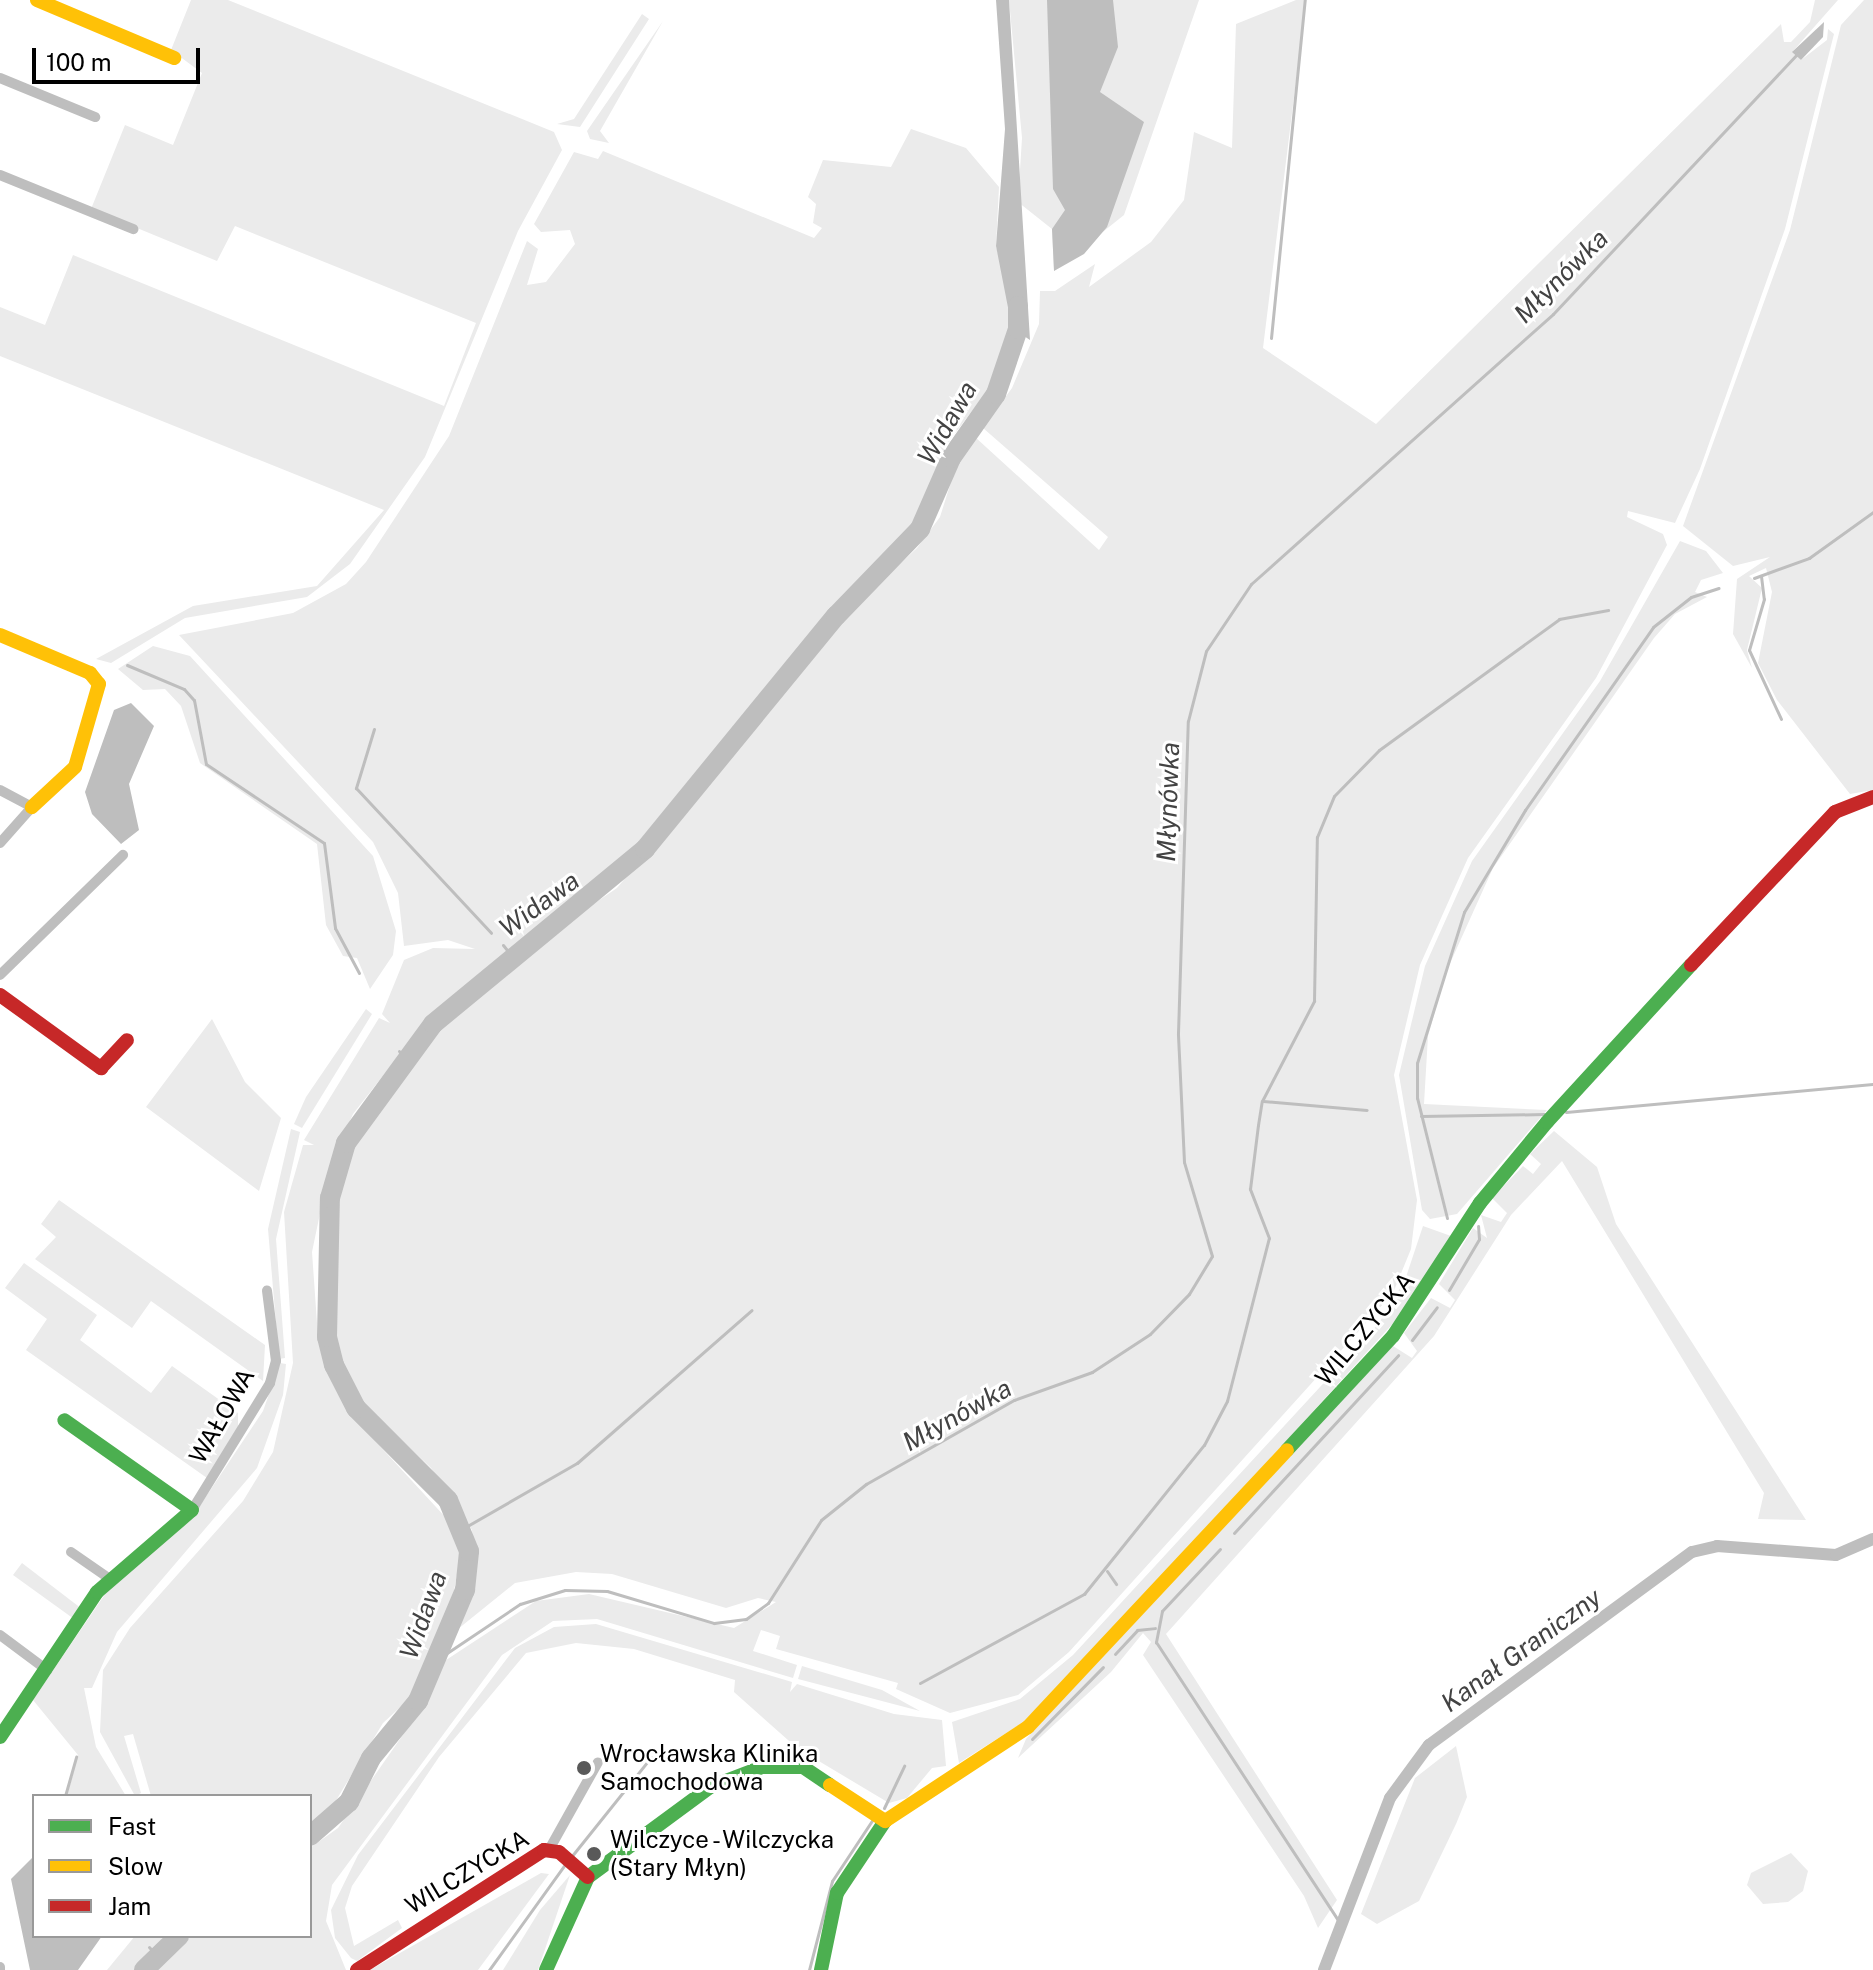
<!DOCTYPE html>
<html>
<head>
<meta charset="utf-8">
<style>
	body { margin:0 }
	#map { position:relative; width:1873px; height:1970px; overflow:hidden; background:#fff; font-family:"Public Sans",sans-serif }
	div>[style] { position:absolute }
	.green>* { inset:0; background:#ebebeb }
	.water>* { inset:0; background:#bebebe }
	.stream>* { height:3px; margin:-1.5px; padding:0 1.5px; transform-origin:1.5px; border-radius:1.5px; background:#bebebe }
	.canal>* { height:12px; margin:-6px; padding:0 6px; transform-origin:6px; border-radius:6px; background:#bebebe }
	.river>* { height:20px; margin:-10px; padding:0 10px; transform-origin:10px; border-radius:10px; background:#bebebe }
	.street>* { height:10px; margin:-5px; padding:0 5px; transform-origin:5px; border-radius:5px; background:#bebebe }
	.fast>* { height:14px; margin:-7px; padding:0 7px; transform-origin:7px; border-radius:7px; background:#4caf50 }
	.slow>* { height:14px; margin:-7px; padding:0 7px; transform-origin:7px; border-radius:7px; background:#ffc107 }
	.jam>* { height:14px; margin:-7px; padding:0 7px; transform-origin:7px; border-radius:7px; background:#c62828 }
	.dots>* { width:22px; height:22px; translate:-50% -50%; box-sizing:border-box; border:4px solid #fff; border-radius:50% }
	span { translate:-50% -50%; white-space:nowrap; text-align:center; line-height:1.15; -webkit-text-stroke:6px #fff; paint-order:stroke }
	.street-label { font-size:24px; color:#000 }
	.poi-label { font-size:24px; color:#000 }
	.left { translate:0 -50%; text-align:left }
	.water-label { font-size:26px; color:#434343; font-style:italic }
	.legend { position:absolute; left:32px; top:1794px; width:280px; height:144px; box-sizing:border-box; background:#fff; border:2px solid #999; margin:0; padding:10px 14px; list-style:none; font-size:24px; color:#000 }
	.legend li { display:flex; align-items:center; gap:16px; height:40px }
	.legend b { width:40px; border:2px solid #999 }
	.scale { position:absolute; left:32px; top:48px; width:168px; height:36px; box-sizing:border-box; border:4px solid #000; border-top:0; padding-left:10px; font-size:24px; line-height:28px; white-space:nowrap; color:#000; -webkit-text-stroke:6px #fff; paint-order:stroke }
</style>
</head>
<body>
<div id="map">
	<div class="green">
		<div style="clip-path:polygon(191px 0,228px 0,554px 132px,562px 150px,518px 231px,425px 457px,350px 564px,307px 597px,185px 618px,111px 663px,96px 659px,193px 606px,317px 586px,384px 510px,0 356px,0 307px,45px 325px,73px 255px,444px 406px,476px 323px,235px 226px,217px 261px,91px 209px,125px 125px,173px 145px,202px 73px,171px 50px)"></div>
		<div style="clip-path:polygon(1009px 0,1199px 0,1124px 215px,1054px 271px,1052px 229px,1018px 202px,1022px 138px)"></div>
		<div style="clip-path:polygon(1296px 0,1305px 0,1301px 40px,1263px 348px,1376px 424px,1781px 24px,1784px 42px,1791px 42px,1810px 22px,1815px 0,1838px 0,1793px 51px,1801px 60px,1827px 40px,1828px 29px,1834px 34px,1785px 229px,1700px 469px,1675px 523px,1628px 511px,1627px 517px,1663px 534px,1667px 545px,1596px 678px,1468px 858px,1420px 965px,1394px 1075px,1417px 1200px,1411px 1249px,1393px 1293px,1069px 1652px,1018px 1695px,950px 1713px,896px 1689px,898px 1683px,776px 1649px,780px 1636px,761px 1630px,753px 1651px,797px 1665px,793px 1678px,597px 1619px,553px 1621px,502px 1655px,332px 1885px,326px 1921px,346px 1970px,156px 1970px,191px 1936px,310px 1936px,310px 1848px,338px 1828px,414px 1719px,443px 1662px,536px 1601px,589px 1594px,734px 1628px,776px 1602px,758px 1598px,726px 1608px,612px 1574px,576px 1572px,515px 1583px,458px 1629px,476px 1579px,472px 1530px,431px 1468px,361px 1401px,335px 1345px,331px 1261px,344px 1171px,355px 1138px,440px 1030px,548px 935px,617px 888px,853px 608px,917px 548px,940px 517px,956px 466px,975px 437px,1099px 550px,1108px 537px,983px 428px,1012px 388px,1039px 324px,1040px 291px,1055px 291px,1095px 264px,1089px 287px,1151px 242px,1184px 200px,1194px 132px,1232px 148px,1236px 24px)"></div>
		<div style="clip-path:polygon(1864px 0,1873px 0,1873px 790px,1850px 794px,1777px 700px,1758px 663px,1772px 592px,1766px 568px,1749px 576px,1762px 588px,1747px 650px,1752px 668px,1733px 634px,1737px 579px,1770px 557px,1733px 566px,1683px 526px,1790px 230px,1841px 25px)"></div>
		<div style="clip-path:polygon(642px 14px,649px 19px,580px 127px,557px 124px,574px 119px)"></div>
		<div style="clip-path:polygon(663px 21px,600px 131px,609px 143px,590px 139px,587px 131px)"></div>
		<div style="clip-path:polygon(911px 129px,966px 148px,999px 187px,996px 246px,1013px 315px,993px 383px,950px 440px,919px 517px,846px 592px,634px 847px,428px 1018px,353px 1114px,330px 1165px,312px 1252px,318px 1337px,353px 1417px,448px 1520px,461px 1553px,450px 1612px,408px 1700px,383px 1723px,329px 1812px,310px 1824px,310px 1796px,151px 1796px,133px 1734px,124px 1736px,141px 1793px,135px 1796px,100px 1732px,103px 1670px,130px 1628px,243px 1501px,273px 1452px,293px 1363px,284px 1212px,303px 1145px,314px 1145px,304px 1140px,379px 1018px,390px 1023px,382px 1014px,404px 960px,433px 948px,475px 949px,448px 940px,404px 946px,398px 893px,373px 842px,179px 635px,293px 613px,346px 584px,366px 562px,449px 436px,527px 241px,538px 249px,527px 285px,546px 282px,575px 244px,570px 230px,541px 232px,534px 224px,574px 152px,598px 159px,603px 151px,814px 238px,822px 228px,813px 223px,816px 204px,808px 197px,823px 160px,891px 167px)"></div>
		<div style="clip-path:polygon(1680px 541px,1706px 551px,1723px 573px,1701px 580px,1695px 592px,1707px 597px,1675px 614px,1654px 638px,1493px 868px,1447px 970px,1428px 1036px,1424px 1104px,1547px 1110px,1457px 1214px,1430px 1219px,1422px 1210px,1399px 1075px,1425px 966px,1472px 861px,1600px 681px)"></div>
		<div style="clip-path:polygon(153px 646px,190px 656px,373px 856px,396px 931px,393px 955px,370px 989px,357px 958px,343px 956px,326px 925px,317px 844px,200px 763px,181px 706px,165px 689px,143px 690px,118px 669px)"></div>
		<div style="clip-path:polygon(366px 1009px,372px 1014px,302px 1128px,294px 1124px,306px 1097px)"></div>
		<div style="clip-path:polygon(212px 1019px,245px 1082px,281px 1118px,259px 1191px,146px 1107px)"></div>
		<div style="clip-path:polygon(291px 1129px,300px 1132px,276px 1239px,285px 1358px,279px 1359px,268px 1229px)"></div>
		<div style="clip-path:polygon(1554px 1131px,1597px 1167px,1616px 1224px,1806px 1520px,1758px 1519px,1764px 1493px,1562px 1161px,1511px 1215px,1434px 1336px,1166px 1634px,1337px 1900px,1318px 1928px,1304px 1896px,1143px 1655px,1151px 1642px,1143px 1633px,1111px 1672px,1018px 1758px,1026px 1739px,1393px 1346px,1412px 1358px,1417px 1351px,1404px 1333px,1431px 1298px,1450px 1308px,1455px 1300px,1439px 1284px,1473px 1228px,1487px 1238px,1481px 1215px,1501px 1222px,1507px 1213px,1492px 1198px,1523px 1166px,1533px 1174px,1541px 1164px,1530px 1154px)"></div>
		<div style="clip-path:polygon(59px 1200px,265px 1345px,263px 1381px,151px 1301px,132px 1328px,35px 1259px,56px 1237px,41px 1224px)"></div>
		<div style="clip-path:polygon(1423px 1226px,1451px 1236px,1407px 1308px,1106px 1639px,1022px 1723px,959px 1763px,952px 1722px,1020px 1699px,1073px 1655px,1379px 1323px,1405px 1280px)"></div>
		<div style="clip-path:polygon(24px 1263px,97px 1315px,80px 1340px,151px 1393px,172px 1366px,238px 1413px,238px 1430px,207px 1478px,26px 1350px,47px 1319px,5px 1288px)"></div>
		<div style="clip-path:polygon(280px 1363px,286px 1364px,283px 1395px,257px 1468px,117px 1632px,92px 1688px,84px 1688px,96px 1747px,126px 1796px,67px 1796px,78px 1755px,33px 1700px,116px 1578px,197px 1510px,263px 1411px)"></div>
		<div style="clip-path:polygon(22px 1563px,82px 1609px,74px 1619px,13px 1575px)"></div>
		<div style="clip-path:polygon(596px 1624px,792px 1682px,790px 1692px,797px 1684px,894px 1714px,942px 1720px,946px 1766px,932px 1768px,907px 1798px,889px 1803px,797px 1748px,734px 1692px,735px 1680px,634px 1649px,576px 1643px,526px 1653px,439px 1757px,352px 1886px,345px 1908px,354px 1946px,398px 1920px,402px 1928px,357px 1961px,351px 1958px,335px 1938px,331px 1910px,358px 1855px,515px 1648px,554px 1627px)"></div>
		<div style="clip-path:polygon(802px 1666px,882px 1690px,920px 1711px,798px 1679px)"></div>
		<div style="clip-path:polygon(1456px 1746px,1467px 1797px,1456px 1824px,1419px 1901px,1377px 1924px,1361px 1914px,1415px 1778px)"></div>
		<div style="clip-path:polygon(1791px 1853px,1808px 1871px,1803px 1891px,1788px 1902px,1763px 1904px,1747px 1885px,1751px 1873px)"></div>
		<div style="clip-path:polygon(541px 1873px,549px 1874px,478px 1970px,370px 1970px)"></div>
		<div style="clip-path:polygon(570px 1875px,538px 1970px,503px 1970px,540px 1910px)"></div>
		<div style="clip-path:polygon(135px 1936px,164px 1936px,137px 1970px,107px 1970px)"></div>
	</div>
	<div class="water">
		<div style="clip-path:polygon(996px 0,1009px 0,1030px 340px,1012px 328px,996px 246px,1005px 129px)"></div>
		<div style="clip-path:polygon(1047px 0,1113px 0,1118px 47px,1100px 92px,1144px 122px,1107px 227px,1084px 254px,1054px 271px,1052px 229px,1065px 210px,1053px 189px)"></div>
		<div style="clip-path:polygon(1824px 22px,1823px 37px,1801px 60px,1792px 52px)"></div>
		<div style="clip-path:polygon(131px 703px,154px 726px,129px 784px,139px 830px,121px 844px,92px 814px,85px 792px,114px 710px)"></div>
		<div style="clip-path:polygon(34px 1856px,34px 1936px,102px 1936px,78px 1970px,30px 1970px,11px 1879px)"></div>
	</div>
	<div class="stream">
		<div style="left:1271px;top:338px;width:340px;rotate:-84.3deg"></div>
		<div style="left:1761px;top:576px;width:23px;rotate:83deg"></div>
		<div style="left:1764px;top:599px;width:53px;rotate:106.4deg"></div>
		<div style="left:1749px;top:650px;width:76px;rotate:65.1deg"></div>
		<div style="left:1754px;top:578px;width:59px;rotate:-20deg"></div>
		<div style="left:1809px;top:558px;width:79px;rotate:-35.7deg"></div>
		<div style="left:127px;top:665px;width:62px;rotate:22.8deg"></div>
		<div style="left:184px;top:689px;width:15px;rotate:48deg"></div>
		<div style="left:194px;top:700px;width:65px;rotate:79.4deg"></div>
		<div style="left:206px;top:764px;width:142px;rotate:33.8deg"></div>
		<div style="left:324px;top:843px;width:86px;rotate:82.6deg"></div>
		<div style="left:335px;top:928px;width:51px;rotate:61.9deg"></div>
		<div style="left:374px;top:729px;width:62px;rotate:107deg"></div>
		<div style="left:356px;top:788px;width:198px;rotate:47deg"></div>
		<div style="left:503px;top:945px;width:13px;rotate:51deg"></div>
		<div style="left:399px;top:1051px;width:14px;rotate:56deg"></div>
		<div style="left:1263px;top:1101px;width:104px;rotate:4.9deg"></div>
		<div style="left:1566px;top:1112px;width:308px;rotate:-5.2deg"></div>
		<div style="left:1421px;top:1116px;width:123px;rotate:-0.9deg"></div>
		<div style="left:1447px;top:1218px;width:124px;rotate:-104deg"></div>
		<div style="left:1417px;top:1098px;width:35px;rotate:-90deg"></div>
		<div style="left:1417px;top:1063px;width:158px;rotate:-72.7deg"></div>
		<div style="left:1464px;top:912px;width:119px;rotate:-59.1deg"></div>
		<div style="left:1525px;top:810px;width:223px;rotate:-55deg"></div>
		<div style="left:1653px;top:627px;width:48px;rotate:-38.3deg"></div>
		<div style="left:1691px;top:597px;width:29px;rotate:-18deg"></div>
		<div style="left:1449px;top:1290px;width:59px;rotate:-59.5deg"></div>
		<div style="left:1479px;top:1239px;width:13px;rotate:-94deg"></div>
		<div style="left:1412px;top:1340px;width:41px;rotate:-52.9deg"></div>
		<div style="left:462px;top:1529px;width:133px;rotate:-29.9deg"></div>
		<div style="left:577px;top:1463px;width:232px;rotate:-41.2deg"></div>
		<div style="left:1234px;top:1533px;width:242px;rotate:-47.3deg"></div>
		<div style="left:1220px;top:1549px;width:85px;rotate:133.1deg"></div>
		<div style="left:1162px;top:1611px;width:32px;rotate:101deg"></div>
		<div style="left:1156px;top:1642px;width:339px;rotate:56.8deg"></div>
		<div style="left:1107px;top:1571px;width:16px;rotate:55deg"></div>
		<div style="left:1115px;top:1654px;width:33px;rotate:-47deg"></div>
		<div style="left:1137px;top:1630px;width:18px;rotate:-6deg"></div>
		<div style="left:438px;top:1659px;width:99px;rotate:-33.9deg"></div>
		<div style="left:520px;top:1604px;width:47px;rotate:-17.3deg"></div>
		<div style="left:565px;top:1590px;width:42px;rotate:1.4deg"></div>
		<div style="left:607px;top:1591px;width:112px;rotate:16.7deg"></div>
		<div style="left:714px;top:1623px;width:32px;rotate:-7deg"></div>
		<div style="left:746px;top:1619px;width:27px;rotate:-36deg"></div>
		<div style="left:768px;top:1603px;width:98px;rotate:-57.4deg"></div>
		<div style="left:821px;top:1520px;width:58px;rotate:-38.7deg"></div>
		<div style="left:866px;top:1484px;width:170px;rotate:-29.6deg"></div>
		<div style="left:1014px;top:1400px;width:83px;rotate:-19.7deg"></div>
		<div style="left:1092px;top:1372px;width:69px;rotate:-33.2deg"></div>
		<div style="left:1150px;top:1334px;width:56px;rotate:-45.7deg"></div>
		<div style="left:1189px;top:1294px;width:44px;rotate:-58.8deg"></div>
		<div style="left:1212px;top:1256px;width:98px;rotate:-106.6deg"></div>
		<div style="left:1184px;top:1162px;width:129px;rotate:-92.7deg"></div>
		<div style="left:1178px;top:1033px;width:312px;rotate:-88.2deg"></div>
		<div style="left:1188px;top:721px;width:72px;rotate:-75.6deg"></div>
		<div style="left:1206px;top:651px;width:81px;rotate:-56.1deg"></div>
		<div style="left:1251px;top:584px;width:405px;rotate:-41.8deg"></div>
		<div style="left:1553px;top:314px;width:358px;rotate:-46.8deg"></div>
		<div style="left:920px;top:1683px;width:187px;rotate:-28.5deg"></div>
		<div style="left:1084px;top:1594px;width:191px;rotate:-51.2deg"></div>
		<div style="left:1204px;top:1445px;width:50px;rotate:-62.4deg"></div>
		<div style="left:1227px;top:1401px;width:168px;rotate:-75.6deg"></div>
		<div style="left:1269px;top:1238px;width:53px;rotate:-111.2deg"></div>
		<div style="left:1250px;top:1189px;width:64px;rotate:-82.9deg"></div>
		<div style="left:1258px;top:1125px;width:24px;rotate:-81deg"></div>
		<div style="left:1262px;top:1101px;width:113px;rotate:-62.5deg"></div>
		<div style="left:1314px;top:1001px;width:164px;rotate:-89deg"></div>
		<div style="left:1317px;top:837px;width:44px;rotate:-67.5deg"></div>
		<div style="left:1334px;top:796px;width:64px;rotate:-45.6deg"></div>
		<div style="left:1379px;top:750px;width:223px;rotate:-36deg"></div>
		<div style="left:1559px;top:619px;width:50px;rotate:-10.4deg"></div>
		<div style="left:1032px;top:1739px;width:101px;rotate:-45.4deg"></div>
		<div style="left:65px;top:1796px;width:41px;rotate:-74.2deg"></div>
		<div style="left:884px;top:1808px;width:47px;rotate:-64.5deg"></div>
		<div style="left:571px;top:1857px;width:128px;rotate:-51.3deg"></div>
		<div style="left:149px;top:1947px;width:12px;rotate:48deg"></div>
		<div style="left:489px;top:1970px;width:132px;rotate:-54.3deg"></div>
		<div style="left:809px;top:1970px;width:92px;rotate:-75.5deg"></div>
		<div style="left:832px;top:1881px;width:74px;rotate:-56.5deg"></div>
	</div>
	<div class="canal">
		<div style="left:1324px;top:1970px;width:184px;rotate:-69deg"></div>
		<div style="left:1390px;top:1798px;width:66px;rotate:-53.7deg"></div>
		<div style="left:1429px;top:1745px;width:326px;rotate:-36.3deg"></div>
		<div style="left:1692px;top:1552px;width:26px;rotate:-13deg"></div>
		<div style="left:1717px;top:1546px;width:119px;rotate:4.3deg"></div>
		<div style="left:1836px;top:1555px;width:40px;rotate:-23.4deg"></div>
	</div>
	<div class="river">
		<div style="left:310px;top:1836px;width:52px;rotate:-41.1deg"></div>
		<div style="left:349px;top:1802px;width:49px;rotate:-63.4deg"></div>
		<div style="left:371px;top:1758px;width:74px;rotate:-50.5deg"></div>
		<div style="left:418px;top:1701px;width:121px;rotate:-67.1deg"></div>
		<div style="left:465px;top:1590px;width:39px;rotate:-84deg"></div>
		<div style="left:469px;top:1551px;width:55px;rotate:-112.4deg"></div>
		<div style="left:448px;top:1500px;width:130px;rotate:-135deg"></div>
		<div style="left:356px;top:1408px;width:48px;rotate:-117.1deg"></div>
		<div style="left:334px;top:1365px;width:29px;rotate:-104deg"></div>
		<div style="left:327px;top:1337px;width:139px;rotate:-88.8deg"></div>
		<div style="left:330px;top:1198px;width:57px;rotate:-73.8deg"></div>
		<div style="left:346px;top:1143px;width:147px;rotate:-53.8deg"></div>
		<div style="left:433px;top:1024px;width:275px;rotate:-39.5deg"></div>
		<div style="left:645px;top:849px;width:301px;rotate:-50.7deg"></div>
		<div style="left:836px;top:616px;width:121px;rotate:-46deg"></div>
		<div style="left:920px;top:529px;width:77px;rotate:-66.4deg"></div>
		<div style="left:951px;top:458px;width:78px;rotate:-54.9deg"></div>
		<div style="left:996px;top:394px;width:69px;rotate:-71.3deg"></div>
		<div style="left:1018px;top:329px;width:23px;rotate:-90deg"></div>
		<div style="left:144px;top:1970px;width:49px;rotate:-44.2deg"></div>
	</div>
	<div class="street">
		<div style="left:0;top:78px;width:103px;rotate:22.3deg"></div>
		<div style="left:0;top:175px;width:144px;rotate:22.1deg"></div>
		<div style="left:0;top:790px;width:36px;rotate:28deg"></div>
		<div style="left:32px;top:807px;width:48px;rotate:131.6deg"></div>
		<div style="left:0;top:975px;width:172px;rotate:-44.3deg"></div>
		<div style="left:192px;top:1510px;width:149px;rotate:-58.4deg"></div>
		<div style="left:270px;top:1383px;width:23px;rotate:-75deg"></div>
		<div style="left:276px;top:1361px;width:71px;rotate:-97.3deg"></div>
		<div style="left:71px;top:1552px;width:47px;rotate:34.7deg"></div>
		<div style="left:0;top:1635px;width:59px;rotate:36.7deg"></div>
		<div style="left:550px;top:1848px;width:98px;rotate:-60.8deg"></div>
		<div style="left:0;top:1967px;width:3px;rotate:90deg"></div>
	</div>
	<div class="fast">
		<div style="left:1287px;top:1450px;width:156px;rotate:-47.1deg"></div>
		<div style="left:1393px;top:1336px;width:159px;rotate:-56.8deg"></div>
		<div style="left:1480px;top:1203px;width:105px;rotate:-50.4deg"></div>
		<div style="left:1547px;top:1122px;width:213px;rotate:-47.5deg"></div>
		<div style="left:0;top:1737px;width:174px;rotate:-56.2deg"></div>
		<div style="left:97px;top:1592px;width:125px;rotate:-40.8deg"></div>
		<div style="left:192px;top:1510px;width:156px;rotate:-144.9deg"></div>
		<div style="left:546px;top:1970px;width:102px;rotate:-65.7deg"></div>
		<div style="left:588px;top:1877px;width:152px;rotate:-36.4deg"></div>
		<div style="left:710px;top:1787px;width:56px;rotate:-21deg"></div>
		<div style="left:762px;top:1767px;width:41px"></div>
		<div style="left:803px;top:1767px;width:32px;rotate:34deg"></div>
		<div style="left:821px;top:1970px;width:79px;rotate:-78.3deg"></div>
		<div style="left:837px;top:1893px;width:87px;rotate:-56.3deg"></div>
	</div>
	<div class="slow">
		<div style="left:37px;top:0;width:149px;rotate:22.9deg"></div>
		<div style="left:0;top:635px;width:98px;rotate:22.9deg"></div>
		<div style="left:90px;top:673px;width:14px;rotate:51deg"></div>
		<div style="left:99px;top:684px;width:86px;rotate:106.1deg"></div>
		<div style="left:75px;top:767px;width:59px;rotate:137.1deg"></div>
		<div style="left:830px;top:1785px;width:66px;rotate:33.2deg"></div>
		<div style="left:885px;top:1821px;width:171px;rotate:-33.3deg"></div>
		<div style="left:1028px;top:1727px;width:379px;rotate:-46.9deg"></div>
	</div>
	<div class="jam">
		<div style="left:1691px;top:965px;width:210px;rotate:-46.7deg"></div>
		<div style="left:1835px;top:812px;width:41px;rotate:-21.5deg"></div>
		<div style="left:0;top:995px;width:125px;rotate:35.9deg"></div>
		<div style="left:101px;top:1068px;width:38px;rotate:-47deg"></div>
		<div style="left:357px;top:1970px;width:222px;rotate:-32.7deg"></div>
		<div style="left:544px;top:1850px;width:15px;rotate:8deg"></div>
		<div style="left:559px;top:1852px;width:38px;rotate:41deg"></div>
	</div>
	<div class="dots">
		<div style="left:584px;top:1768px;background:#595959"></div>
		<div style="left:594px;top:1854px;background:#595959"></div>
	</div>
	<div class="street-label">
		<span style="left:1365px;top:1329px;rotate:-50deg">WILCZYCKA</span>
		<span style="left:222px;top:1416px;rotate:-60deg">WAŁOWA</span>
		<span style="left:467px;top:1872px;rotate:-31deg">WILCZYCKA</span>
	</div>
	<div class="poi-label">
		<span class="left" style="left:600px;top:1768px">Wrocławska Klinika<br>Samochodowa</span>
		<span class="left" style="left:610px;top:1854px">Wilczyce - Wilczycka<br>(Stary Młyn)</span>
	</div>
	<div class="water-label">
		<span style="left:1561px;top:276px;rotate:-45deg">Młynówka</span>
		<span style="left:947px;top:423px;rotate:-60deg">Widawa</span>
		<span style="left:1168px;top:802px;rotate:-88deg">Młynówka</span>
		<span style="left:539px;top:904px;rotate:-36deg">Widawa</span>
		<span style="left:957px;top:1415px;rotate:-29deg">Młynówka</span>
		<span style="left:423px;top:1615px;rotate:-70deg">Widawa</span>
		<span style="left:1521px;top:1650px;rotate:-36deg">Kanał Graniczny</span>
	</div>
	<ul class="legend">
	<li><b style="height:10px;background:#4caf50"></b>Fast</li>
	<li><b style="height:10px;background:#ffc107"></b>Slow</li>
	<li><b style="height:10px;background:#c62828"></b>Jam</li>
	</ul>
	<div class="scale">100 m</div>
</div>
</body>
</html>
